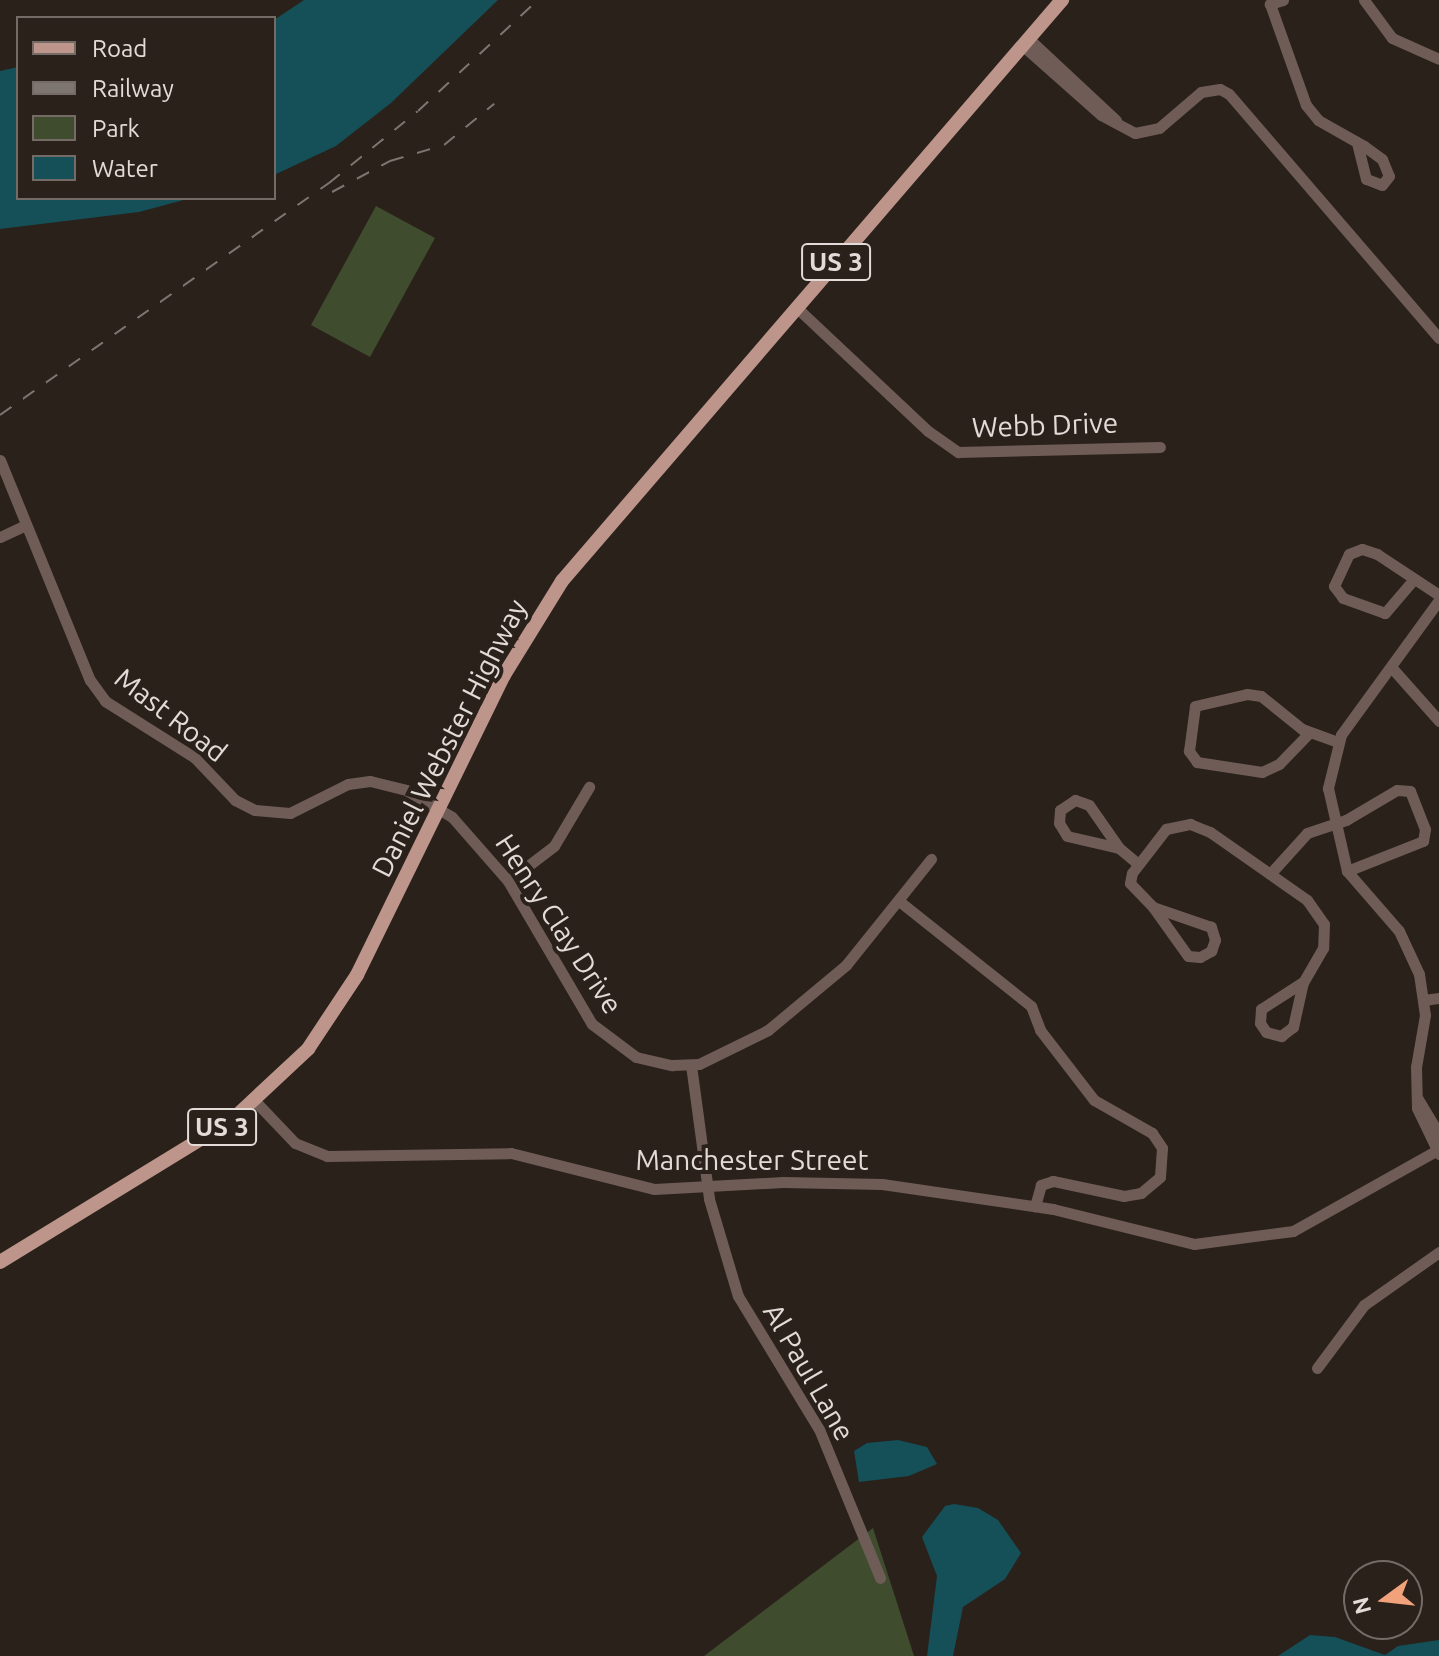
<!DOCTYPE html>
<html>
<head>
<meta charset="utf-8">
<style>
	body { margin:0 }
	#map { position:relative; width:1439px; height:1656px; overflow:hidden; background:#2a211b; font-family:Ubuntu,sans-serif }
	div>[style] { position:absolute }
	.green>* { inset:0; background:#3f4d2e }
	.water>* { inset:0; background:#154f57 }
	.minor>* { height:11px; margin:-5.5px; padding:0 5.5px; transform-origin:5.5px; border-radius:5.5px; background:#6f5c57 }
	.major>* { height:14px; margin:-7px; padding:0 7px; transform-origin:7px; border-radius:7px; background:#bd958a }
	.rail>* { height:2px; margin-top:-1px; transform-origin:0; background:repeating-linear-gradient(90deg,#7d7570 0 14px,transparent 0 28px) }
	span { translate:-50% -50%; white-space:nowrap; text-align:center; line-height:1.15; -webkit-text-stroke:8px #2a211b; paint-order:stroke }
	.shield-label span { padding:2px 6px; background:#2a211b; border:2px solid; border-radius:6px; -webkit-text-stroke-width:0 }
	.shield-label { font-size:26px; color:#e2dbd7; font-weight:700 }
	.street-label { font-size:28px; color:#e2dbd7 }
	.legend { position:absolute; left:16px; top:16px; width:260px; height:184px; box-sizing:border-box; background:#2a211b; border:2px solid #746b66; margin:0; padding:10px 14px; list-style:none; font-size:24px; color:#e2dbd7 }
	.legend li { display:flex; align-items:center; gap:16px; height:40px }
	.legend b { width:40px; border:2px solid #746b66 }
	.north { position:absolute; left:1343px; top:1560px; width:80px; height:80px; box-sizing:border-box; background:#2a211b; border:2px solid #746b66; border-radius:50%; rotate:255deg; font-size:22px; font-weight:700; line-height:32px; text-align:center; color:#e2dbd7 }
	.north::after { content:''; display:block; margin:auto; width:28px; height:36px; background:#f1a27b; clip-path:polygon(50% 0,100% 100%,50% 72%,0 100%) }
</style>
</head>
<body>
<div id="map">
	<div class="green">
		<div style="clip-path:polygon(376px 206px,435px 238px,370px 357px,311px 325px)"></div>
		<div style="clip-path:polygon(873px 1528px,914px 1656px,704px 1656px)"></div>
	</div>
	<div class="water">
		<div style="clip-path:polygon(304px 0,498px 0,391px 103px,336px 146px,274px 175px,274px 20px)"></div>
		<div style="clip-path:polygon(18px 67px,18px 198px,191px 198px,139px 212px,0 229px,0 71px)"></div>
		<div style="clip-path:polygon(898px 1440px,927px 1447px,937px 1464px,909px 1476px,859px 1482px,854px 1451px,867px 1443px)"></div>
		<div style="clip-path:polygon(954px 1504px,978px 1508px,998px 1520px,1021px 1553px,1005px 1579px,963px 1607px,953px 1656px,927px 1656px,937px 1576px,922px 1537px,945px 1506px)"></div>
		<div style="clip-path:polygon(1310px 1635px,1335px 1637px,1385px 1655px,1398px 1646px,1439px 1640px,1439px 1656px,1278px 1656px)"></div>
	</div>
	<div class="minor">
		<div style="left:1283px;top:0;width:14px;rotate:163deg"></div>
		<div style="left:1270px;top:4px;width:107px;rotate:70.4deg"></div>
		<div style="left:1306px;top:105px;width:19px;rotate:51deg"></div>
		<div style="left:1318px;top:120px;width:53px;rotate:29.5deg"></div>
		<div style="left:1364px;top:146px;width:22px;rotate:36deg"></div>
		<div style="left:1382px;top:159px;width:18px;rotate:68deg"></div>
		<div style="left:1389px;top:176px;width:11px;rotate:128deg"></div>
		<div style="left:1382px;top:185px;width:17px;rotate:-159deg"></div>
		<div style="left:1366px;top:179px;width:38px;rotate:-104deg"></div>
		<div style="left:1364px;top:0;width:47px;rotate:53.6deg"></div>
		<div style="left:1392px;top:38px;width:51px;rotate:24.1deg"></div>
		<div style="left:1029px;top:39px;width:119px;rotate:43deg"></div>
		<div style="left:1023px;top:46px;width:104px;rotate:41.5deg"></div>
		<div style="left:1101px;top:115px;width:38px;rotate:28deg"></div>
		<div style="left:1135px;top:133px;width:25px;rotate:-12deg"></div>
		<div style="left:1159px;top:128px;width:55px;rotate:-40.6deg"></div>
		<div style="left:1201px;top:92px;width:19px;rotate:-9deg"></div>
		<div style="left:1220px;top:89px;width:10px;rotate:29deg"></div>
		<div style="left:1229px;top:94px;width:322px;rotate:49.3deg"></div>
		<div style="left:796px;top:307px;width:181px;rotate:43.2deg"></div>
		<div style="left:928px;top:431px;width:37px;rotate:35deg"></div>
		<div style="left:958px;top:452px;width:202px;rotate:-1.4deg"></div>
		<div style="left:0;top:460px;width:238px;rotate:67.8deg"></div>
		<div style="left:90px;top:680px;width:26px;rotate:54deg"></div>
		<div style="left:105px;top:701px;width:107px;rotate:32.3deg"></div>
		<div style="left:195px;top:758px;width:58px;rotate:46.4deg"></div>
		<div style="left:235px;top:800px;width:22px;rotate:27deg"></div>
		<div style="left:255px;top:810px;width:35px;rotate:5deg"></div>
		<div style="left:290px;top:813px;width:65px;rotate:-26.6deg"></div>
		<div style="left:348px;top:784px;width:22px;rotate:-8deg"></div>
		<div style="left:370px;top:781px;width:37px;rotate:14deg"></div>
		<div style="left:406px;top:790px;width:53px;rotate:30.4deg"></div>
		<div style="left:452px;top:817px;width:85px;rotate:48.8deg"></div>
		<div style="left:508px;top:881px;width:166px;rotate:59.6deg"></div>
		<div style="left:592px;top:1024px;width:55px;rotate:36.9deg"></div>
		<div style="left:636px;top:1057px;width:37px;rotate:13deg"></div>
		<div style="left:672px;top:1065px;width:27px;rotate:-2deg"></div>
		<div style="left:699px;top:1064px;width:77px;rotate:-26.2deg"></div>
		<div style="left:768px;top:1030px;width:102px;rotate:-39.8deg"></div>
		<div style="left:846px;top:965px;width:136px;rotate:-51.3deg"></div>
		<div style="left:0;top:537px;width:26px;rotate:-25deg"></div>
		<div style="left:1414px;top:579px;width:45px;rotate:130.5deg"></div>
		<div style="left:1385px;top:613px;width:45px;rotate:-160.3deg"></div>
		<div style="left:1343px;top:598px;width:15px;rotate:-127deg"></div>
		<div style="left:1334px;top:586px;width:35px;rotate:-65deg"></div>
		<div style="left:1349px;top:554px;width:14px;rotate:-21deg"></div>
		<div style="left:1362px;top:549px;width:16px;rotate:18deg"></div>
		<div style="left:1377px;top:554px;width:74px;rotate:33.5deg"></div>
		<div style="left:1439px;top:600px;width:167px;rotate:126deg"></div>
		<div style="left:1341px;top:735px;width:55px;rotate:103.8deg"></div>
		<div style="left:1328px;top:788px;width:85px;rotate:77.1deg"></div>
		<div style="left:1347px;top:871px;width:79px;rotate:49.1deg"></div>
		<div style="left:1399px;top:931px;width:47px;rotate:65.1deg"></div>
		<div style="left:1419px;top:974px;width:41px;rotate:81.7deg"></div>
		<div style="left:1425px;top:1015px;width:53px;rotate:99.8deg"></div>
		<div style="left:1416px;top:1067px;width:41px;rotate:88.6deg"></div>
		<div style="left:1417px;top:1108px;width:51px;rotate:64.4deg"></div>
		<div style="left:1392px;top:668px;width:71px;rotate:48.4deg"></div>
		<div style="left:1309px;top:733px;width:43px;rotate:134.1deg"></div>
		<div style="left:1279px;top:764px;width:19px;rotate:155deg"></div>
		<div style="left:1262px;top:772px;width:66px;rotate:-171.3deg"></div>
		<div style="left:1197px;top:762px;width:14px;rotate:-126deg"></div>
		<div style="left:1189px;top:751px;width:45px;rotate:-82.4deg"></div>
		<div style="left:1195px;top:706px;width:53px;rotate:-13deg"></div>
		<div style="left:1247px;top:694px;width:14px;rotate:8deg"></div>
		<div style="left:1261px;top:696px;width:53px;rotate:38.8deg"></div>
		<div style="left:1302px;top:729px;width:37px;rotate:20deg"></div>
		<div style="left:1119px;top:848px;width:52px;rotate:-124.9deg"></div>
		<div style="left:1089px;top:805px;width:15px;rotate:-160deg"></div>
		<div style="left:1075px;top:800px;width:18px;rotate:146deg"></div>
		<div style="left:1060px;top:810px;width:13px;rotate:94deg"></div>
		<div style="left:1059px;top:823px;width:15px;rotate:58deg"></div>
		<div style="left:1067px;top:836px;width:53px;rotate:13deg"></div>
		<div style="left:1119px;top:848px;width:25px;rotate:40deg"></div>
		<div style="left:1270px;top:874px;width:55px;rotate:-47.9deg"></div>
		<div style="left:1307px;top:833px;width:41px;rotate:-18.4deg"></div>
		<div style="left:1346px;top:820px;width:59px;rotate:-30.5deg"></div>
		<div style="left:1397px;top:790px;width:13px;rotate:4deg"></div>
		<div style="left:1410px;top:791px;width:41px;rotate:68.5deg"></div>
		<div style="left:1425px;top:829px;width:12px;rotate:99deg"></div>
		<div style="left:1423px;top:841px;width:82px;rotate:158.5deg"></div>
		<div style="left:508px;top:881px;width:58px;rotate:-37.3deg"></div>
		<div style="left:554px;top:846px;width:69px;rotate:-59.3deg"></div>
		<div style="left:899px;top:901px;width:169px;rotate:38.5deg"></div>
		<div style="left:1031px;top:1006px;width:26px;rotate:69deg"></div>
		<div style="left:1040px;top:1030px;width:88px;rotate:52.4deg"></div>
		<div style="left:1094px;top:1100px;width:67px;rotate:29.6deg"></div>
		<div style="left:1152px;top:1133px;width:18px;rotate:56deg"></div>
		<div style="left:1162px;top:1148px;width:29px;rotate:94deg"></div>
		<div style="left:1160px;top:1177px;width:25px;rotate:140deg"></div>
		<div style="left:1141px;top:1193px;width:17px;rotate:170deg"></div>
		<div style="left:1124px;top:1196px;width:73px;rotate:-168.1deg"></div>
		<div style="left:1053px;top:1181px;width:13px;rotate:162deg"></div>
		<div style="left:1041px;top:1185px;width:22px;rotate:106deg"></div>
		<div style="left:1153px;top:907px;width:60px;rotate:54.5deg"></div>
		<div style="left:1188px;top:956px;width:12px;rotate:5deg"></div>
		<div style="left:1200px;top:957px;width:13px;rotate:-29deg"></div>
		<div style="left:1211px;top:951px;width:12px;rotate:-70deg"></div>
		<div style="left:1215px;top:940px;width:14px;rotate:-107deg"></div>
		<div style="left:1211px;top:927px;width:61px;rotate:-161deg"></div>
		<div style="left:1153px;top:907px;width:33px;rotate:-134deg"></div>
		<div style="left:1130px;top:883px;width:10px;rotate:-79deg"></div>
		<div style="left:1132px;top:873px;width:56px;rotate:-52.3deg"></div>
		<div style="left:1166px;top:829px;width:25px;rotate:-12deg"></div>
		<div style="left:1190px;top:824px;width:22px;rotate:22deg"></div>
		<div style="left:1210px;top:832px;width:118px;rotate:35deg"></div>
		<div style="left:1307px;top:900px;width:29px;rotate:55deg"></div>
		<div style="left:1324px;top:924px;width:24px;rotate:92deg"></div>
		<div style="left:1323px;top:948px;width:39px;rotate:120deg"></div>
		<div style="left:1303px;top:982px;width:50px;rotate:147.3deg"></div>
		<div style="left:1261px;top:1009px;width:14px;rotate:94deg"></div>
		<div style="left:1260px;top:1023px;width:11px;rotate:56deg"></div>
		<div style="left:1266px;top:1032px;width:16px;rotate:15deg"></div>
		<div style="left:1281px;top:1036px;width:15px;rotate:-37deg"></div>
		<div style="left:1293px;top:1027px;width:46px;rotate:-77.5deg"></div>
		<div style="left:1424px;top:1000px;width:15px;rotate:-8deg"></div>
		<div style="left:691px;top:1065px;width:135px;rotate:82.3deg"></div>
		<div style="left:709px;top:1199px;width:101px;rotate:73.4deg"></div>
		<div style="left:738px;top:1296px;width:156px;rotate:58.7deg"></div>
		<div style="left:819px;top:1429px;width:161px;rotate:67.7deg"></div>
		<div style="left:1418px;top:1099px;width:41px;rotate:59deg"></div>
		<div style="left:255px;top:1101px;width:58px;rotate:46.4deg"></div>
		<div style="left:295px;top:1143px;width:35px;rotate:22deg"></div>
		<div style="left:327px;top:1156px;width:184px;rotate:-0.9deg"></div>
		<div style="left:511px;top:1153px;width:147px;rotate:14.1deg"></div>
		<div style="left:654px;top:1189px;width:129px;rotate:-3.1deg"></div>
		<div style="left:783px;top:1182px;width:99px;rotate:1.2deg"></div>
		<div style="left:882px;top:1184px;width:173px;rotate:8.3deg"></div>
		<div style="left:1053px;top:1209px;width:145px;rotate:13.9deg"></div>
		<div style="left:1194px;top:1244px;width:100px;rotate:-7.5deg"></div>
		<div style="left:1293px;top:1231px;width:167px;rotate:-29.3deg"></div>
		<div style="left:1317px;top:1368px;width:79px;rotate:-53.3deg"></div>
		<div style="left:1364px;top:1305px;width:92px;rotate:-35.2deg"></div>
	</div>
	<div class="major">
		<div style="left:0;top:1262px;width:273px;rotate:-31.5deg"></div>
		<div style="left:233px;top:1119px;width:103px;rotate:-43deg"></div>
		<div style="left:308px;top:1049px;width:89px;rotate:-56.5deg"></div>
		<div style="left:357px;top:975px;width:334px;rotate:-63.9deg"></div>
		<div style="left:504px;top:675px;width:110px;rotate:-58.3deg"></div>
		<div style="left:562px;top:581px;width:767px;rotate:-49.29deg"></div>
	</div>
	<div class="rail">
		<div style="left:332px;top:192px;width:66px;rotate:-28.1deg"></div>
		<div style="left:390px;top:161px;width:56px;rotate:-16.5deg"></div>
		<div style="left:444px;top:145px;width:65px;rotate:-39.4deg"></div>
		<div style="left:0;top:415px;width:403px;rotate:-35.2deg"></div>
		<div style="left:329px;top:183px;width:114px;rotate:-39deg"></div>
		<div style="left:418px;top:111px;width:163px;rotate:-42.8deg"></div>
	</div>
	<div class="shield-label">
		<span style="left:836px;top:262px">US 3</span>
		<span style="left:222px;top:1127px">US 3</span>
	</div>
	<div class="street-label">
		<span style="left:1045px;top:425px;rotate:-2deg">Webb Drive</span>
		<span style="left:171px;top:715px;rotate:38deg">Mast Road</span>
		<span style="left:449px;top:738px;rotate:-63deg">Daniel Webster Highway</span>
		<span style="left:559px;top:924px;rotate:57deg">Henry Clay Drive</span>
		<span style="left:752px;top:1160px">Manchester Street</span>
		<span style="left:809px;top:1372px;rotate:60deg">Al Paul Lane</span>
	</div>
	<ul class="legend">
	<li><b style="height:10px;background:#bd958a"></b>Road</li>
	<li><b style="height:10px;background:#7d7570"></b>Railway</li>
	<li><b style="height:22px;background:#3f4d2e"></b>Park</li>
	<li><b style="height:22px;background:#154f57"></b>Water</li>
	</ul>
	<div class="north">N</div>
</div>
</body>
</html>
